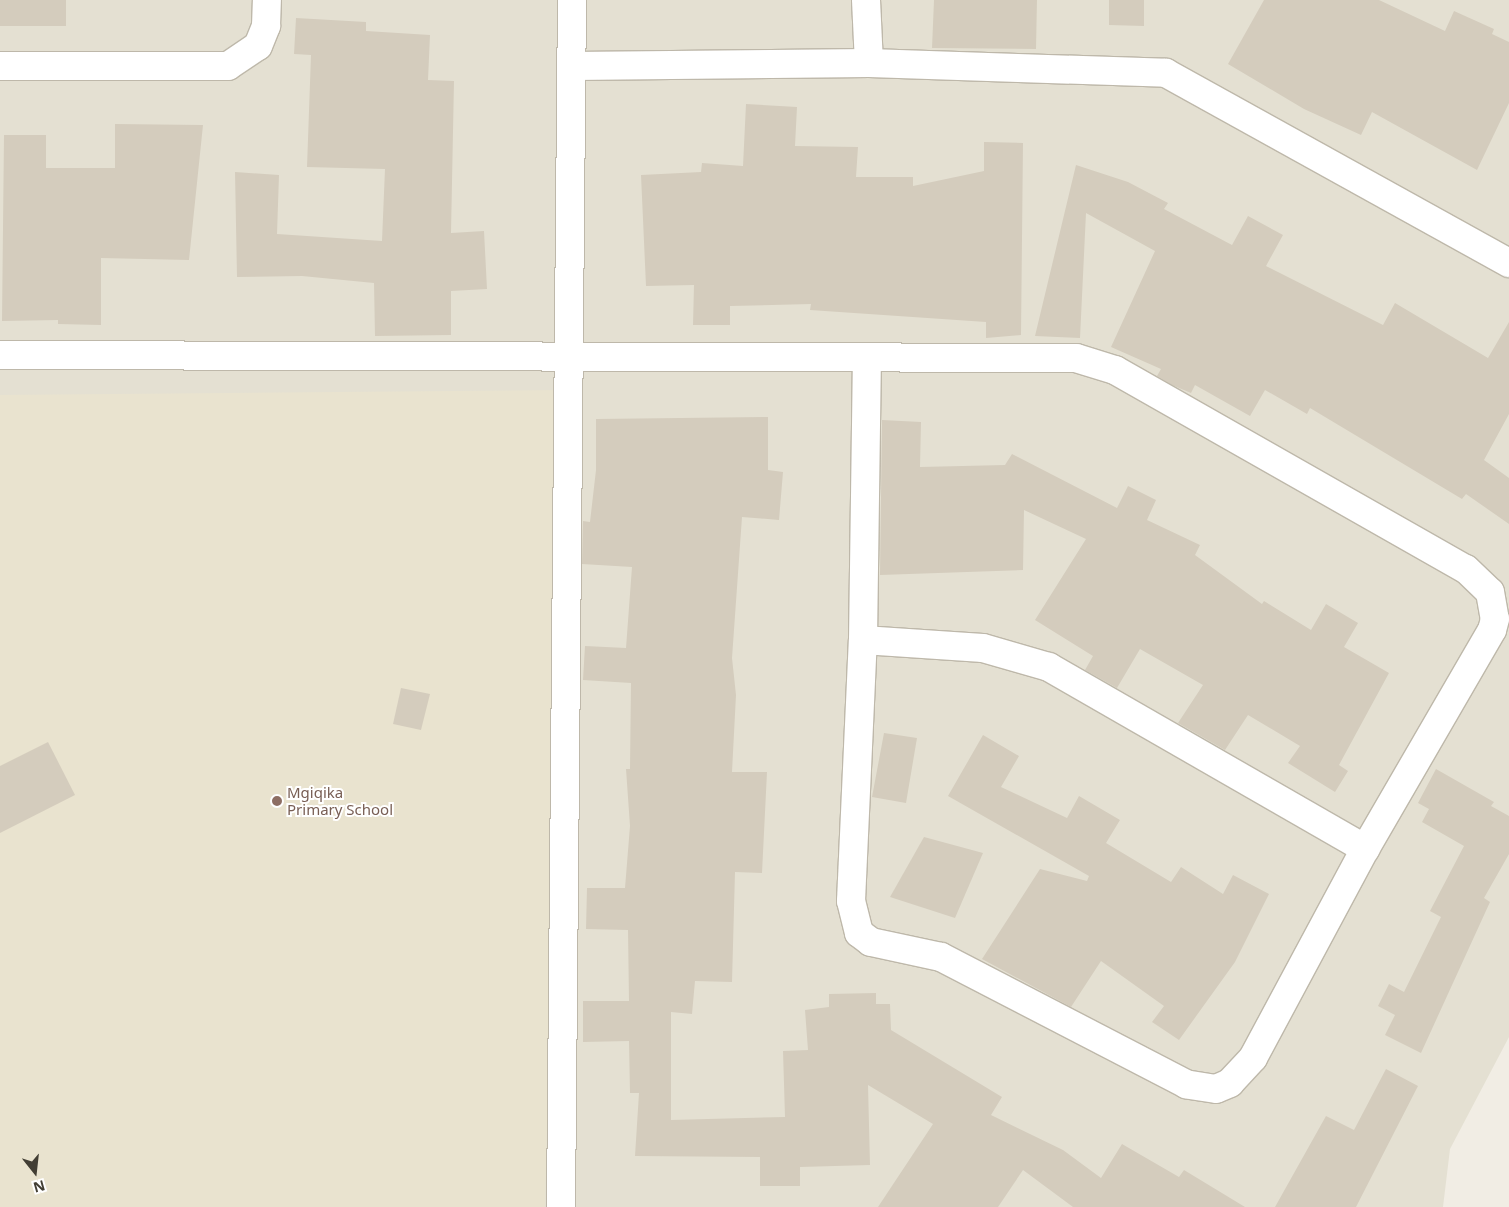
<!DOCTYPE html>
<html>
<head>
<meta charset="utf-8">
<style>
	body { margin:0 }
	#map { position:relative; width:1509px; height:1207px; overflow:hidden; background:#f1ede4; font-family:"Noto Sans",sans-serif }
	div>[style] { position:absolute }
	.residential>* { inset:0; background:#e4e0d2 }
	.education>* { inset:0; background:#e9e3cf }
	.building>* { inset:0; background:#d4ccbd }
	.roads { filter:drop-shadow(1px 0 #beb8aa) drop-shadow(-1px 0 #beb8aa) drop-shadow(0 1px #beb8aa) drop-shadow(0 -1px #beb8aa) }
	.minor>* { height:28px; margin:-14px; padding:0 14px; transform-origin:14px; border-radius:14px; background:#fff }
	.dots>* { width:14px; height:14px; translate:-50% -50%; box-sizing:border-box; border:2px solid #fff; border-radius:50% }
	span { translate:-50% -50%; white-space:nowrap; text-align:center; line-height:1.15; -webkit-text-stroke:4px #fff; paint-order:stroke }
	.education-label { font-size:15px; color:#785e54 }
	.left { translate:0 -50%; text-align:left }
	.north { position:absolute; left:10px; top:1147px; width:50px; height:50px; -webkit-text-stroke:4px #fff; paint-order:stroke; rotate:164deg; font-size:14px; font-weight:700; line-height:20px; text-align:center; color:#423e34 }
	.north::after { content:''; display:block; margin:auto; width:18px; height:22px; background:#423e34; clip-path:polygon(50% 0,100% 100%,50% 72%,0 100%) }
</style>
</head>
<body>
<div id="map">
	<div class="residential">
		<div style="clip-path:polygon(0 0,1509px 0,1509px 1037px,1450px 1149px,1443px 1207px,0 1207px)"></div>
	</div>
	<div class="education">
		<div style="clip-path:polygon(564px 390px,545px 1207px,0 1207px,0 395px)"></div>
	</div>
	<div class="building">
		<div style="clip-path:polygon(0 0,66px 0,66px 26px,0 26px)"></div>
		<div style="clip-path:polygon(934px 0,1037px 0,1036px 49px,932px 48px)"></div>
		<div style="clip-path:polygon(1109px 0,1144px 0,1144px 26px,1109px 25px)"></div>
		<div style="clip-path:polygon(1264px 0,1379px 0,1445px 31px,1454px 11px,1494px 29px,1492px 34px,1509px 42px,1509px 103px,1477px 170px,1372px 112px,1361px 135px,1304px 109px,1228px 64px)"></div>
		<div style="clip-path:polygon(296px 18px,366px 22px,366px 31px,430px 35px,428px 80px,454px 81px,451px 233px,484px 231px,487px 289px,451px 291px,451px 335px,375px 336px,374px 283px,302px 276px,237px 277px,235px 172px,279px 175px,277px 234px,382px 241px,385px 169px,307px 167px,311px 55px,294px 54px)"></div>
		<div style="clip-path:polygon(746px 104px,797px 107px,795px 146px,858px 147px,856px 177px,913px 177px,913px 186px,984px 171px,984px 142px,1023px 143px,1021px 335px,986px 338px,986px 322px,810px 310px,811px 304px,730px 306px,730px 325px,693px 325px,694px 285px,646px 286px,641px 175px,701px 172px,702px 163px,743px 166px)"></div>
		<div style="clip-path:polygon(115px 124px,203px 125px,189px 260px,101px 258px,101px 325px,58px 324px,58px 320px,2px 321px,4px 135px,46px 135px,46px 168px,115px 168px)"></div>
		<div style="clip-path:polygon(1076px 165px,1128px 182px,1168px 203px,1164px 209px,1232px 245px,1248px 216px,1283px 235px,1266px 266px,1383px 325px,1395px 303px,1488px 358px,1509px 322px,1509px 414px,1484px 460px,1509px 478px,1509px 524px,1466px 494px,1462px 499px,1310px 408px,1307px 414px,1265px 390px,1250px 416px,1195px 385px,1191px 393px,1172px 385px,1157px 376px,1161px 369px,1111px 347px,1155px 251px,1086px 213px,1080px 338px,1035px 336px)"></div>
		<div style="clip-path:polygon(768px 417px,768px 470px,783px 472px,779px 520px,742px 517px,732px 658px,736px 695px,732px 772px,767px 772px,762px 873px,735px 872px,732px 982px,695px 981px,692px 1014px,671px 1012px,671px 1120px,785px 1117px,783px 1051px,808px 1050px,805px 1010px,829px 1007px,829px 994px,876px 993px,876px 1004px,890px 1004px,891px 1030px,1002px 1097px,991px 1115px,1063px 1150px,1101px 1178px,1122px 1144px,1179px 1177px,1184px 1170px,1245px 1207px,1073px 1207px,1023px 1170px,998px 1207px,878px 1207px,933px 1124px,868px 1085px,870px 1165px,800px 1167px,800px 1186px,760px 1186px,760px 1157px,635px 1156px,639px 1093px,630px 1093px,629px 1041px,583px 1042px,583px 1001px,629px 1001px,628px 930px,586px 929px,587px 888px,625px 888px,630px 826px,626px 769px,630px 769px,631px 683px,583px 680px,585px 646px,626px 648px,632px 567px,582px 564px,583px 521px,590px 522px,596px 470px,596px 419px)"></div>
		<div style="clip-path:polygon(882px 420px,921px 422px,920px 467px,1005px 465px,1012px 454px,1117px 508px,1128px 486px,1156px 500px,1147px 520px,1200px 545px,1195px 555px,1262px 604px,1264px 601px,1311px 630px,1326px 604px,1358px 623px,1344px 647px,1389px 673px,1339px 765px,1348px 771px,1335px 792px,1288px 763px,1300px 746px,1248px 715px,1225px 750px,1178px 723px,1203px 685px,1140px 649px,1117px 688px,1085px 670px,1093px 656px,1035px 620px,1086px 539px,1024px 510px,1023px 570px,880px 575px)"></div>
		<div style="clip-path:polygon(401px 688px,430px 694px,421px 730px,393px 724px)"></div>
		<div style="clip-path:polygon(884px 733px,917px 738px,906px 803px,872px 797px)"></div>
		<div style="clip-path:polygon(983px 735px,1019px 756px,1001px 787px,1067px 818px,1079px 796px,1120px 820px,1106px 843px,1171px 882px,1181px 867px,1223px 894px,1233px 875px,1269px 894px,1235px 962px,1179px 1040px,1152px 1022px,1164px 1006px,1101px 961px,1071px 1007px,982px 959px,1040px 869px,1087px 881px,1089px 876px,948px 796px)"></div>
		<div style="clip-path:polygon(48px 742px,75px 795px,0 833px,0 766px)"></div>
		<div style="clip-path:polygon(1436px 769px,1494px 802px,1491px 806px,1509px 816px,1509px 854px,1484px 898px,1490px 902px,1421px 1053px,1385px 1035px,1395px 1015px,1378px 1006px,1389px 984px,1404px 992px,1441px 917px,1430px 911px,1464px 846px,1422px 822px,1429px 809px,1418px 803px)"></div>
		<div style="clip-path:polygon(924px 837px,983px 853px,955px 918px,890px 897px)"></div>
		<div style="clip-path:polygon(1386px 1069px,1418px 1086px,1356px 1207px,1275px 1207px,1326px 1116px,1354px 1130px)"></div>
	</div>
	<div class="roads">
		<div class="minor">
			<div style="left:866px;top:0;width:63px;rotate:87.3deg"></div>
			<div style="left:0;top:66px;width:228px"></div>
			<div style="left:228px;top:66px;width:36px;rotate:-34deg"></div>
			<div style="left:258px;top:46px;width:22px;rotate:-68deg"></div>
			<div style="left:266px;top:26px;width:26px;rotate:-88deg"></div>
			<div style="left:573px;top:66px;width:296px;rotate:-0.6deg"></div>
			<div style="left:869px;top:63px;width:297px;rotate:1.9deg"></div>
			<div style="left:1166px;top:73px;width:392px;rotate:29deg"></div>
			<div style="left:0;top:355px;width:1076px;rotate:0.16deg"></div>
			<div style="left:1076px;top:358px;width:41px;rotate:17.1deg"></div>
			<div style="left:1115px;top:370px;width:403px;rotate:29.6deg"></div>
			<div style="left:1466px;top:569px;width:33px;rotate:44deg"></div>
			<div style="left:1490px;top:592px;width:27px;rotate:80deg"></div>
			<div style="left:1495px;top:619px;width:11px;rotate:105deg"></div>
			<div style="left:1492px;top:630px;width:253px;rotate:120.1deg"></div>
			<div style="left:1365px;top:849px;width:237px;rotate:118.2deg"></div>
			<div style="left:1253px;top:1058px;width:34px;rotate:133deg"></div>
			<div style="left:1230px;top:1083px;width:15px;rotate:157deg"></div>
			<div style="left:1216px;top:1089px;width:30px;rotate:-171deg"></div>
			<div style="left:1186px;top:1084px;width:276px;rotate:-152.6deg"></div>
			<div style="left:941px;top:957px;width:72px;rotate:-167.9deg"></div>
			<div style="left:871px;top:942px;width:15px;rotate:-143deg"></div>
			<div style="left:859px;top:933px;width:33px;rotate:-104deg"></div>
			<div style="left:851px;top:901px;width:261px;rotate:-87.4deg"></div>
			<div style="left:863px;top:640px;width:280px;rotate:-89.2deg"></div>
			<div style="left:863px;top:640px;width:120px;rotate:3.8deg"></div>
			<div style="left:983px;top:648px;width:69px;rotate:16.1deg"></div>
			<div style="left:1049px;top:667px;width:365px;rotate:29.9deg"></div>
			<div style="left:561px;top:1207px;width:1207px;rotate:-89.48deg"></div>
		</div>
	</div>
	<div class="dots">
		<div style="left:277px;top:801px;background:#8d6e63"></div>
	</div>
	<div class="education-label">
		<span class="left" style="left:287px;top:801px">Mgiqika<br>Primary School</span>
	</div>
	<div class="north">N</div>
</div>
</body>
</html>
